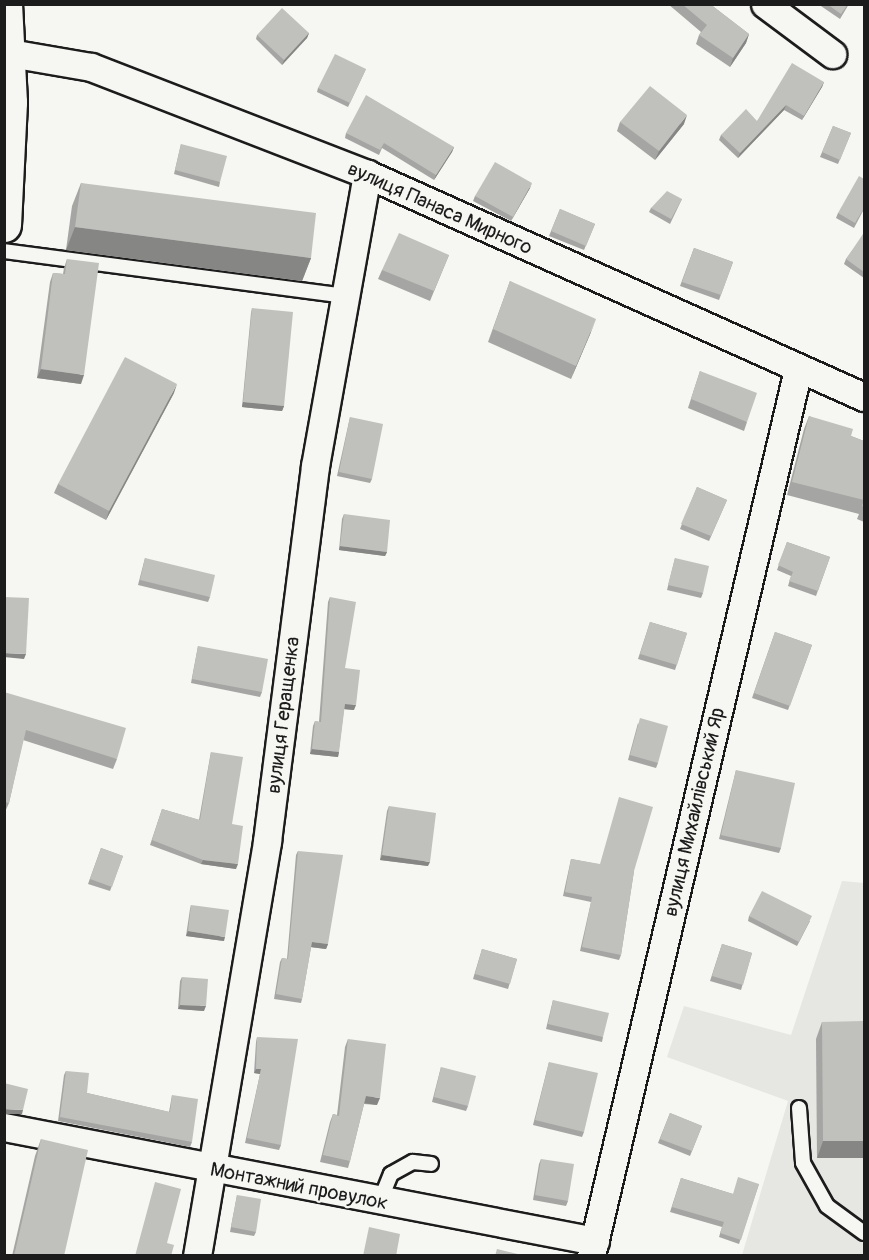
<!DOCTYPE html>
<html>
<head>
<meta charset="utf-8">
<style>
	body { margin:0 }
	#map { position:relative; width:869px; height:1260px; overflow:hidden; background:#f6f6f2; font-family:Pangolin,sans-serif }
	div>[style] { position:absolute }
	.built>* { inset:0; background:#e6e6e2 }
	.roads { filter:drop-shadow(2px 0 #1c1c1c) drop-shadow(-2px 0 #1c1c1c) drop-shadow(0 2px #1c1c1c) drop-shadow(0 -2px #1c1c1c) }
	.lane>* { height:14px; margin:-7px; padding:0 7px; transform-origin:7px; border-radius:7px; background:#f6f6f2 }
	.street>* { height:27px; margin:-13.5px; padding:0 13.5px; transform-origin:13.5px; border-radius:13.5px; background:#f6f6f2 }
	.secondary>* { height:33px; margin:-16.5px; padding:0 16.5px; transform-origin:16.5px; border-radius:16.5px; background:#f6f6f2 }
	.wall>* { inset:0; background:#a5a5a3 }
	.shaded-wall>* { inset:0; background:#868684 }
	.building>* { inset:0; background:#c0c0bd }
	span { translate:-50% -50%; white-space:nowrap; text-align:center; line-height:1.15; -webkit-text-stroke:4.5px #f6f6f2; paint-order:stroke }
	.street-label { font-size:20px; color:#1c1c1c }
	.frame { position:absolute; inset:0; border:6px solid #1c1c1c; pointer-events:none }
</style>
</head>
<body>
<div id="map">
	<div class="built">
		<div style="clip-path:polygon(842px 881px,864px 883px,864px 1255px,742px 1255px,788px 1101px,667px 1057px,684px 1006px,791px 1035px)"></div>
	</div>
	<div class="roads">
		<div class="lane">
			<div style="left:4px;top:251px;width:347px;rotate:7.5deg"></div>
			<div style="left:799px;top:1108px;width:55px;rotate:85.8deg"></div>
			<div style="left:803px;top:1163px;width:49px;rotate:60.8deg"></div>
			<div style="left:827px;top:1206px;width:46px;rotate:36.1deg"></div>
			<div style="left:380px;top:1201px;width:29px;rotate:-68deg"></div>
			<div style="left:391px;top:1174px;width:25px;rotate:-29deg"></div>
			<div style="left:413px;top:1162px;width:18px;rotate:6deg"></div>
		</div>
		<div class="street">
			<div style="left:765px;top:4px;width:84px;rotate:36.7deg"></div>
			<div style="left:4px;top:52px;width:88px;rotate:9.8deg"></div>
			<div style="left:91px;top:67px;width:296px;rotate:21.2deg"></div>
			<div style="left:367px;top:174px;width:545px;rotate:24.17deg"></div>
			<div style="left:4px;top:1127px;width:602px;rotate:10.92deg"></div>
			<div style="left:197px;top:1256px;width:421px;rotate:-80.4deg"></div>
			<div style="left:267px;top:841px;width:378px;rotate:-82.7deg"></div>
			<div style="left:315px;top:466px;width:297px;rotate:-79.9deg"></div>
			<div style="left:591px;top:1256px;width:911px;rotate:-76.86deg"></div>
		</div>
		<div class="secondary">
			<div style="left:4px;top:225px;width:123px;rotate:-87.2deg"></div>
			<div style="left:10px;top:102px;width:98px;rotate:-92.9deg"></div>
		</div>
	</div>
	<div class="wall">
		<div style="clip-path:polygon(668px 4px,710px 4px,749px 34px,746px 43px,730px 67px,696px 44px,699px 35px,701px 32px)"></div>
		<div style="clip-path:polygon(818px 4px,849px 4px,840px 19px)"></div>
		<div style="clip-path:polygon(309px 33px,307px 38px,282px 65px,256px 39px,257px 35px)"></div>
		<div style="clip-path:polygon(366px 69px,348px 107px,317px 92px,318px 88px)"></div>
		<div style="clip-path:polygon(824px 82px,822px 87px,802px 120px,784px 110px,738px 158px,719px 140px,721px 135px,757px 121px)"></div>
		<div style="clip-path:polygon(620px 122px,684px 124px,655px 160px,617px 131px)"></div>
		<div style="clip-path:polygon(833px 126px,851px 133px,838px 164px,820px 157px)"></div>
		<div style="clip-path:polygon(346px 133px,454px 147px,452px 152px,434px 180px,382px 148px,379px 155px,345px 138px)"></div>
		<div style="clip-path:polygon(181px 144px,220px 182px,219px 187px,174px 174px)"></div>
		<div style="clip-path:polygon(81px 183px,311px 258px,302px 281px,66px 250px,72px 206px)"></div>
		<div style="clip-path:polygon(530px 188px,511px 221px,473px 201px,475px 196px)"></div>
		<div style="clip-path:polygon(682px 199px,670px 224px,649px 212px,651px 208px)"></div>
		<div style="clip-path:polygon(560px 209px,595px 224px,584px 250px,549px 236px)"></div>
		<div style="clip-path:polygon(864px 209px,854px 228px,836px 218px,838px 213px)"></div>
		<div style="clip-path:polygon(864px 235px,864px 278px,844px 264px,846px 259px)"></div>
		<div style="clip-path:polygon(694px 248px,733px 262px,719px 300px,680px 286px)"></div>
		<div style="clip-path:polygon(449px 255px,430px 301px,378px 279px,382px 270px)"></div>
		<div style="clip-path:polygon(67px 259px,81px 384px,37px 378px,50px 282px,53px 273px,63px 274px,64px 268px)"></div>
		<div style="clip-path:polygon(510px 281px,591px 332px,571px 379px,488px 342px)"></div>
		<div style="clip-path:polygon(252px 308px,284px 406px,282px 411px,242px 407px,251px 313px)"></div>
		<div style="clip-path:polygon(700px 371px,747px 422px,744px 431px,688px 408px)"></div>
		<div style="clip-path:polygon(174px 393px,106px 520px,54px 493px,58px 484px)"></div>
		<div style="clip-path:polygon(809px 416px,851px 436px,864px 441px,864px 522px,857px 519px,859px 514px,787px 495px,804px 429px)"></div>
		<div style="clip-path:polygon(350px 417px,372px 479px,370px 483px,337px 476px)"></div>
		<div style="clip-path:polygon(697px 487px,727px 500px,709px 541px,680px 529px)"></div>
		<div style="clip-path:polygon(344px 514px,387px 552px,385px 556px,339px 550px,342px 519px)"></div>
		<div style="clip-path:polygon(787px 542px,830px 557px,816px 596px,788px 586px,791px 576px,777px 570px)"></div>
		<div style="clip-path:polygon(145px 558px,210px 597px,208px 602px,138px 585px)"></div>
		<div style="clip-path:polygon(675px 558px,703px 593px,701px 598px,667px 590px)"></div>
		<div style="clip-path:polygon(330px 597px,354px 710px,344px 709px,338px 757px,310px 754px,313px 726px,315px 721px,319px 722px,328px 602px)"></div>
		<div style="clip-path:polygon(650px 622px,687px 633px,675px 670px,638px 659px)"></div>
		<div style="clip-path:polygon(775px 632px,812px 645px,788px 710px,752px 698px)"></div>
		<div style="clip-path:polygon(198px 646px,262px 692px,260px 697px,191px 683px)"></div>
		<div style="clip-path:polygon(4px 692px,117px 759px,113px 769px,23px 740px,9px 803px,5px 812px,4px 812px)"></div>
		<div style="clip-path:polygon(638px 723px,658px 763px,656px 768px,628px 760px)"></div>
		<div style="clip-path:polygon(211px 752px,232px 824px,236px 869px,201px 864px,150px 845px,162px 809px,199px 820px,210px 757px)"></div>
		<div style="clip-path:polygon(736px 770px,781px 848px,779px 853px,719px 839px)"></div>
		<div style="clip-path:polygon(389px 806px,428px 866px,380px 860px,387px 811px)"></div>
		<div style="clip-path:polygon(101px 848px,123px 856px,110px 891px,88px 884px)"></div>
		<div style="clip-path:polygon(298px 851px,328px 944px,326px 949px,311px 947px,302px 999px,301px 1003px,274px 999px,280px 962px,282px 958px,287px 959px,296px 855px)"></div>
		<div style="clip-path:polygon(571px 859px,634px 871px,621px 955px,619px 960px,580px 951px,591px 902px,563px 896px)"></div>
		<div style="clip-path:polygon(191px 905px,224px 941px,186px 936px,190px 909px)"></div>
		<div style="clip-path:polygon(749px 916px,810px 921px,797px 946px,748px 921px)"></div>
		<div style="clip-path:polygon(722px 944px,752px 953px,741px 990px,710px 981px)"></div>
		<div style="clip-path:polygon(482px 949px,517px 959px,508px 989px,473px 979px)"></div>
		<div style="clip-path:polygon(182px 977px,204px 1011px,178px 1009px,180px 981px)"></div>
		<div style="clip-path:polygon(553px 1000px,603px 1037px,602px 1042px,546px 1029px)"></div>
		<div style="clip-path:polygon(822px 1022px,864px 1158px,817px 1158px,816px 1039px)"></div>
		<div style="clip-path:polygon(257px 1037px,281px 1145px,279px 1150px,245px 1143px,260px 1074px,254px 1073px,256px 1042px)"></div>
		<div style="clip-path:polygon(348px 1039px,377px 1105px,364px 1104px,350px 1161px,348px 1168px,320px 1162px,330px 1122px,333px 1114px,337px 1115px,345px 1047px)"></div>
		<div style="clip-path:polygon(549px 1062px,584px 1132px,582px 1137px,533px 1125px)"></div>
		<div style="clip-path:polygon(441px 1067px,468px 1106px,466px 1111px,432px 1102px)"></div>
		<div style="clip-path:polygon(66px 1071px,87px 1093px,169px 1112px,172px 1095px,192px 1142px,190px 1147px,58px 1121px,64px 1075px)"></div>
		<div style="clip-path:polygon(670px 1113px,702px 1126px,690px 1156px,658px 1143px)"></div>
		<div style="clip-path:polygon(41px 1139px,64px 1256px,12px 1256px,35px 1156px)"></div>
		<div style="clip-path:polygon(541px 1159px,568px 1201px,566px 1206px,533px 1200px,539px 1164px)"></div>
		<div style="clip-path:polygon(681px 1178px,733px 1194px,759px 1184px,739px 1244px,719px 1237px,722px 1227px,670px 1212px)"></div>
		<div style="clip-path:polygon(237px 1195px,256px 1232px,254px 1236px,230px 1232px)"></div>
	</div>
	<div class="shaded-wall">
		<div style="clip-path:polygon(309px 33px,307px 38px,282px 65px,284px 60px)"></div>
		<div style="clip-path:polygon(749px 34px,746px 43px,730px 67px,733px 58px)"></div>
		<div style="clip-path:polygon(824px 82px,822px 87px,802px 120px,804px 116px)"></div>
		<div style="clip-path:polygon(786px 105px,784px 110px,738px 158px,740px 153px)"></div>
		<div style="clip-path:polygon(687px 115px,684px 124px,655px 160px,659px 151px)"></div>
		<div style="clip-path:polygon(454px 147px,452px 152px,434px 180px,436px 175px)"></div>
		<div style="clip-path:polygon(532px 183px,530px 188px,511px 221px,513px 217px)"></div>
		<div style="clip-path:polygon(75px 227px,311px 258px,302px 281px,66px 250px)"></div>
		<div style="clip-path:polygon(596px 319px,591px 332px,571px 379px,576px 366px)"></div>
		<div style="clip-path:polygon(41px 369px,84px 375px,81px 384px,37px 378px)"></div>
		<div style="clip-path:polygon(177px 384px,174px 393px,106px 520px,109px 511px)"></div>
		<div style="clip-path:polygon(243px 402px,284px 406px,282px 411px,242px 407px)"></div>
		<div style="clip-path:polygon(340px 546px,387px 552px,385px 556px,339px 550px)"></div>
		<div style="clip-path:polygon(4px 653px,26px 654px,24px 659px,4px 657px)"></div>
		<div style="clip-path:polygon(345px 704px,356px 705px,354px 710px,343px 709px)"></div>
		<div style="clip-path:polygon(312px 749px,339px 752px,338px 757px,310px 754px)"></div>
		<div style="clip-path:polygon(382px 855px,430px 862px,428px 866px,380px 860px)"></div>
		<div style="clip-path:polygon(203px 860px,238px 864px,236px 869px,201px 864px)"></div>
		<div style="clip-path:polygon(188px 931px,225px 937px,224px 941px,186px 936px)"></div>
		<div style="clip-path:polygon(312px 942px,328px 944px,326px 949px,310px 947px)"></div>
		<div style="clip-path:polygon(180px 1005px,206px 1006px,204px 1011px,178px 1009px)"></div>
		<div style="clip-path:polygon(256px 1069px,261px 1069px,260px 1074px,254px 1073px)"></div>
		<div style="clip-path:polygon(366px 1096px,380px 1098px,377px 1105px,363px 1103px)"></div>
		<div style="clip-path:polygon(4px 1109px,23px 1110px,22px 1114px,4px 1114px)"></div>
		<div style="clip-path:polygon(823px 1141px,864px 1141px,864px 1158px,817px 1158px)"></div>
	</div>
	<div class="building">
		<div style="clip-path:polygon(682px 4px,710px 4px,749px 34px,733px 58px,699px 35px,707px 25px)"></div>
		<div style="clip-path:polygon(827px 4px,848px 4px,841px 14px)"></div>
		<div style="clip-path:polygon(282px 8px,309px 33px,284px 60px,257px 35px)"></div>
		<div style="clip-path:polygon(335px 54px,366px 69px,350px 103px,318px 88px)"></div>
		<div style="clip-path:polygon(792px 63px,824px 82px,804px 116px,786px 105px,740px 153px,721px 135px,746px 109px,757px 121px)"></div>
		<div style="clip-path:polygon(650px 86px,687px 115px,659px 151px,620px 122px)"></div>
		<div style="clip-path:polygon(366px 95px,454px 147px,436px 175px,384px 143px,380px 150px,346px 133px)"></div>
		<div style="clip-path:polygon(833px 126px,851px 133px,840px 160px,822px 152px)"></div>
		<div style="clip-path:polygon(181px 144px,227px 156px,220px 182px,175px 170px)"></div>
		<div style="clip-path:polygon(495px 162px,532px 183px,513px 217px,475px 196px)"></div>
		<div style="clip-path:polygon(859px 176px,864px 179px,864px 208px,855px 223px,838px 213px)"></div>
		<div style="clip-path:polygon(81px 183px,316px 213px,311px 258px,75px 227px)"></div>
		<div style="clip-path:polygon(667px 191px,682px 199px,671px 219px,651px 208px)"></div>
		<div style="clip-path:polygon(560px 209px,595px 224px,586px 246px,551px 231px)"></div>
		<div style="clip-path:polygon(399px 233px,449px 255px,434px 291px,382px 270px)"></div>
		<div style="clip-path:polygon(863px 234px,864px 235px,864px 272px,846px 259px)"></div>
		<div style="clip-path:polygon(694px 248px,733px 262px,721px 295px,682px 282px)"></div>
		<div style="clip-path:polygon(67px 259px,99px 263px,84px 375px,41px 369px,53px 273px,65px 274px)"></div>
		<div style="clip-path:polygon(510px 281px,596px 319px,576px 366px,493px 329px)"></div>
		<div style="clip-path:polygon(252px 308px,293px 312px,284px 406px,243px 402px)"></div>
		<div style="clip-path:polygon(125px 357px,177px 384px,109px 511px,58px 484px)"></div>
		<div style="clip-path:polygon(700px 371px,757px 393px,747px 422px,691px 399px)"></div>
		<div style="clip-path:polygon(809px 416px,853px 429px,851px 436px,864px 441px,864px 507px,862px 506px,864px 500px,792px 482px)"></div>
		<div style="clip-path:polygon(350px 417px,383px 424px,372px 479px,339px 472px)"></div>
		<div style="clip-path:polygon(697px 487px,727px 500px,711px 536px,681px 524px)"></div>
		<div style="clip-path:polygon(344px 514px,390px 520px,387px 552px,340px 546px)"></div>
		<div style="clip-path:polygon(787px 542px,830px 557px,818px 591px,789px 581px,793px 572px,778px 565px)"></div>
		<div style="clip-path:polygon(145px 558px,215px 575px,210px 597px,140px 580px)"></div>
		<div style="clip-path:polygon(675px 558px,709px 566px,703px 593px,668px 585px)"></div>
		<div style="clip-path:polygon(4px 597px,29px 598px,26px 654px,4px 653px)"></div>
		<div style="clip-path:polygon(330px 597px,356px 602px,345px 668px,360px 670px,356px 705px,345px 704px,339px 752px,312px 749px,315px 721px,321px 722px)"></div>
		<div style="clip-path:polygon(650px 622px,687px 633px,677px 665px,640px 654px)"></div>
		<div style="clip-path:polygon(775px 632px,812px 645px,790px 706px,754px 693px)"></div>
		<div style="clip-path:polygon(198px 646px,268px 659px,262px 692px,192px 679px)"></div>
		<div style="clip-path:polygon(4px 692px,126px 728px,117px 759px,26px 730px,9px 803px,4px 802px)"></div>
		<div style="clip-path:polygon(640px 718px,668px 726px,658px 763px,630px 755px)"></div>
		<div style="clip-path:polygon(211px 752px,243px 757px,232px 824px,243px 826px,238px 864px,203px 860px,152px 840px,162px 809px,200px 820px)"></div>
		<div style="clip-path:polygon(736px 770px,795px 783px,781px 848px,721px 835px)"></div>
		<div style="clip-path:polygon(619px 797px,653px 807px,634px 871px,621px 955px,582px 947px,592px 897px,565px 892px,571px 859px,600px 864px)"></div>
		<div style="clip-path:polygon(389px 806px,436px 813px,430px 862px,382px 855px)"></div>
		<div style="clip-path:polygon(101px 848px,123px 856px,112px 887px,90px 879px)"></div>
		<div style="clip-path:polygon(298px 851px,343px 855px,328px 944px,312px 942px,302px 999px,276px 994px,282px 958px,288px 959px)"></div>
		<div style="clip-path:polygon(762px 891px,812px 916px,799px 942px,749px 916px)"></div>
		<div style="clip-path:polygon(191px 905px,229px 910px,225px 937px,188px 931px)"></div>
		<div style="clip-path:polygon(722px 944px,752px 953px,743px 985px,712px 976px)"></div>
		<div style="clip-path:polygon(482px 949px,517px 959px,510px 984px,475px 974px)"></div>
		<div style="clip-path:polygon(182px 977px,208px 979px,206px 1006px,180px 1005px)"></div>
		<div style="clip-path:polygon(553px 1000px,609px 1013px,603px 1037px,548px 1024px)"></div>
		<div style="clip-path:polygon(864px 1021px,864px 1141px,823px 1141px,822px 1022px)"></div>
		<div style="clip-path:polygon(257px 1037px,298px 1039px,281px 1145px,247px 1138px,261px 1069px,256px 1069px)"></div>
		<div style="clip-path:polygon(348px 1039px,386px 1044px,380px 1098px,366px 1096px,350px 1161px,323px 1155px,333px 1114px,339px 1116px)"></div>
		<div style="clip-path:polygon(549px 1062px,598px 1073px,584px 1132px,535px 1120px)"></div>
		<div style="clip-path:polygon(441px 1067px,476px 1076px,468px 1106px,434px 1097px)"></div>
		<div style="clip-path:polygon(66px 1071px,89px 1073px,87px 1093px,170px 1112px,172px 1095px,198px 1099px,192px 1142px,60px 1117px)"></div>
		<div style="clip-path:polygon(4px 1083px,28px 1089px,23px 1110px,4px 1109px)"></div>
		<div style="clip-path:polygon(670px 1113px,702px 1126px,692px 1151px,660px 1139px)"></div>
		<div style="clip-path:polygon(41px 1139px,88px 1150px,64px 1256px,14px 1256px)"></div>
		<div style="clip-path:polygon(541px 1159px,574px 1164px,568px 1201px,535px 1195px)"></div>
		<div style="clip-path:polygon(738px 1177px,759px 1184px,741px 1240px,720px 1233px,724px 1222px,672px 1207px,681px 1178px,733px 1194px)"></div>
		<div style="clip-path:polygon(155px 1182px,181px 1189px,167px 1243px,174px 1245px,171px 1256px,135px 1256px)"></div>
		<div style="clip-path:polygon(237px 1195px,261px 1199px,256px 1232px,231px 1227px)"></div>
		<div style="clip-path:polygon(369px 1227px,400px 1234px,396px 1256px,363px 1256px)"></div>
		<div style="clip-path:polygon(497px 1249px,526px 1256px,495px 1256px)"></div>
	</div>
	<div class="street-label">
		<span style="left:440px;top:208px;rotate:24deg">вулиця Панаса Мирного</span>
		<span style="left:283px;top:715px;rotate:-83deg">вулиця Геращенка</span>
		<span style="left:694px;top:812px;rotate:-77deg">вулиця Михайлівський Яр</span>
		<span style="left:299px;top:1186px;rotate:11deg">Монтажний провулок</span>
	</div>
	<div class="frame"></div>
</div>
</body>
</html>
